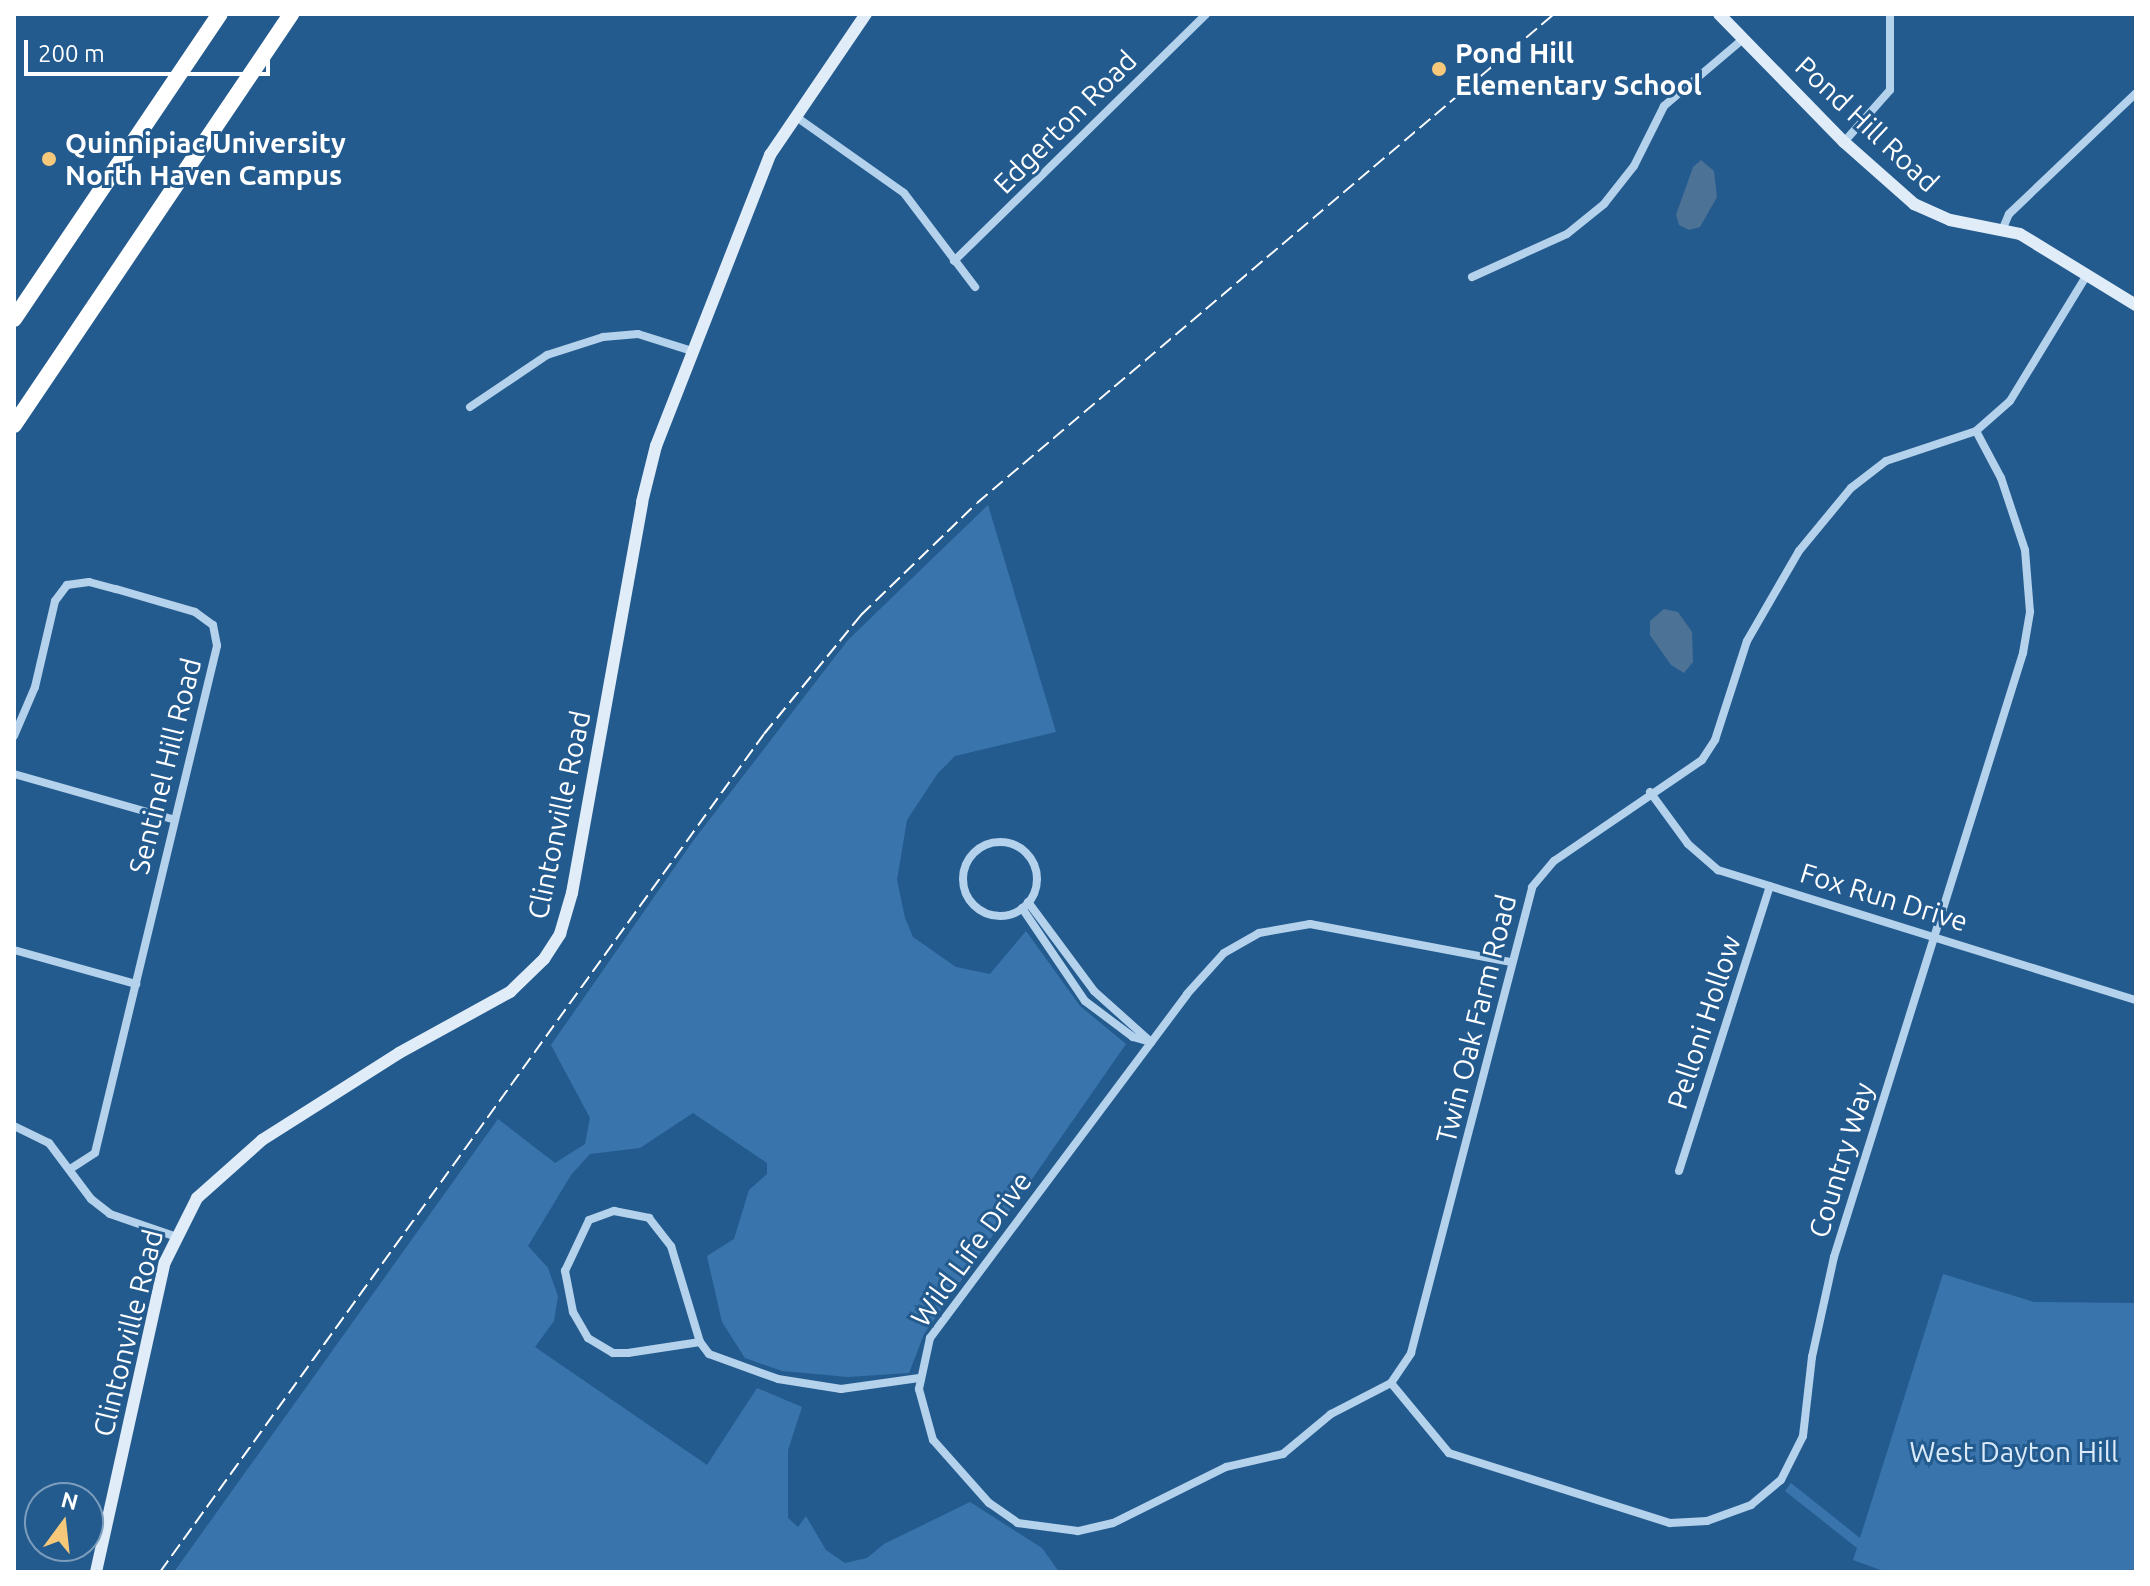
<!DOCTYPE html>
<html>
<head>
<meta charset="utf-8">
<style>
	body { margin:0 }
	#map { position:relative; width:2150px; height:1586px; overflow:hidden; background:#245b8f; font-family:Ubuntu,sans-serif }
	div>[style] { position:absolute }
	.green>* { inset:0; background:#3975ac }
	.water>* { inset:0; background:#4c7296 }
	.street>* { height:8px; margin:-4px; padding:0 4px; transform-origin:4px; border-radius:4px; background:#b5d2ec }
	.street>.ring { margin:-4px; padding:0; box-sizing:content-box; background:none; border:8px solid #b5d2ec; border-radius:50% }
	.secondary>* { height:12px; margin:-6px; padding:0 6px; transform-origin:6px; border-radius:6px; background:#e0edf9 }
	.highway>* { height:16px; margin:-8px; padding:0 8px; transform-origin:8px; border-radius:8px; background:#fff }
	.rail>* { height:2px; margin-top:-1px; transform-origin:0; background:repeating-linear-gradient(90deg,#fff 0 14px,transparent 0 20px) }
	.dots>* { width:22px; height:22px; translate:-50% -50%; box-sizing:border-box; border:4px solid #245b8f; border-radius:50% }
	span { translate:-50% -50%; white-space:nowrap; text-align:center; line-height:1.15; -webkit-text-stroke:6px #245b8f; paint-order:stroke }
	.poi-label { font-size:28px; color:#fff; font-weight:700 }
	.left { translate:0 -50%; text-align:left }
	.street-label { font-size:28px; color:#fff }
	.park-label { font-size:28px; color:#daeaf9 }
	.frame { position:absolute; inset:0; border:16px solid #fff; pointer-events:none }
	.north { position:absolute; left:24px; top:1482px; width:80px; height:80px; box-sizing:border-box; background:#245b8f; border:2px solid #7c9dbc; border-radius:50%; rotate:15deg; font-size:22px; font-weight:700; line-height:32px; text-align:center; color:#fff }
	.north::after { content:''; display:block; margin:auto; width:28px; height:36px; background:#f6c879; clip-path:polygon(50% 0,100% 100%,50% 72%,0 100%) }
	.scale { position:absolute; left:24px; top:40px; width:246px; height:36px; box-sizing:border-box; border:4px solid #fff; border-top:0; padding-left:10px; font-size:24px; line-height:28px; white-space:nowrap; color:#fff; -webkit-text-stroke:6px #245b8f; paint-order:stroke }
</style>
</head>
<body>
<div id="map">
	<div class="green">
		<div style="clip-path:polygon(988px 505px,1056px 732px,955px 756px,938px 773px,907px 820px,897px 880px,905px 918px,913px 937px,956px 967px,990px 974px,1026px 931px,1080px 1006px,1126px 1044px,924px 1334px,909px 1373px,848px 1377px,782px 1371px,745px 1358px,722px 1322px,707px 1256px,734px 1239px,749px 1190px,767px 1174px,767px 1163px,693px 1113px,640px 1148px,590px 1154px,571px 1175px,528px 1246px,548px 1268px,558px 1296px,554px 1321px,535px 1347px,707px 1465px,757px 1388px,802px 1407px,788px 1450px,788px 1518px,798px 1527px,806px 1516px,826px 1550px,845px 1563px,867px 1558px,884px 1544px,970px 1502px,1042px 1548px,1059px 1572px,174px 1572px,498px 1119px,555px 1163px,585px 1144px,590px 1118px,551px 1045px,693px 841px,848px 640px)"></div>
		<div style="clip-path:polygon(1943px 1274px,2034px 1302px,2136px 1303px,2136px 1572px,1886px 1572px,1853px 1560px,1857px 1548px,1785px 1491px,1791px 1483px,1860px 1538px)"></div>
	</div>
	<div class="water">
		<div style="clip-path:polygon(1701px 160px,1714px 171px,1717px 197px,1700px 227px,1689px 230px,1679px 225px,1676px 215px,1693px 167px)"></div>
		<div style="clip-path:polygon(1664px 609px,1678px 612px,1692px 632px,1693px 662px,1684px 673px,1671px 665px,1650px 635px,1650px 621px)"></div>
	</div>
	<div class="street">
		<div style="left:795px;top:116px;width:133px;rotate:35.2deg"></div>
		<div style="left:904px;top:193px;width:118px;rotate:52.9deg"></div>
		<div style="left:1844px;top:142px;width:69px;rotate:-48.5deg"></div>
		<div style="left:1890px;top:90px;width:76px;rotate:-90deg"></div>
		<div style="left:2003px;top:228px;width:15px;rotate:-67deg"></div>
		<div style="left:2009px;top:214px;width:175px;rotate:-43.6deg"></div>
		<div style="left:954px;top:261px;width:353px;rotate:-44.4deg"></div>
		<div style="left:1472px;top:277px;width:104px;rotate:-24.4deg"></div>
		<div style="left:1567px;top:234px;width:48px;rotate:-39deg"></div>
		<div style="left:1604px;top:204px;width:48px;rotate:-51.7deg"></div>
		<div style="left:1634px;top:166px;width:67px;rotate:-63.4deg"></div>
		<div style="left:1664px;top:106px;width:104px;rotate:-40.3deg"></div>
		<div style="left:470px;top:407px;width:93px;rotate:-34deg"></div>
		<div style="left:547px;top:355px;width:59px;rotate:-17.8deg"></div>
		<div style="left:603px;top:337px;width:35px;rotate:-5deg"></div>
		<div style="left:638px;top:334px;width:57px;rotate:17.5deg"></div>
		<div style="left:14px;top:736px;width:53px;rotate:-66.8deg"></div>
		<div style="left:35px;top:687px;width:88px;rotate:-76.9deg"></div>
		<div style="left:55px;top:601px;width:20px;rotate:-53deg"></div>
		<div style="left:67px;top:585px;width:22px;rotate:-8deg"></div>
		<div style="left:89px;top:582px;width:28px;rotate:15deg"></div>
		<div style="left:116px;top:589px;width:82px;rotate:16.2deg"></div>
		<div style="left:195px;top:612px;width:22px;rotate:36deg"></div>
		<div style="left:213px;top:625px;width:21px;rotate:79deg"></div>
		<div style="left:217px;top:646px;width:521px;rotate:103.53deg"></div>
		<div style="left:95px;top:1153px;width:27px;rotate:147deg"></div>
		<div style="left:14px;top:774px;width:167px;rotate:15.9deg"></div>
		<div style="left:1650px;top:792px;width:64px;rotate:53.8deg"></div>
		<div style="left:1688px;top:844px;width:40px;rotate:41deg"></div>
		<div style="left:1718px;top:870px;width:438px;rotate:17.3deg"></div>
		<div class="ring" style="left:963px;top:842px;width:66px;height:66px"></div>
		<div style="left:1028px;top:902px;width:111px;rotate:53.4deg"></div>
		<div style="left:1094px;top:991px;width:76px;rotate:41.8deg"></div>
		<div style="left:1022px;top:908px;width:112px;rotate:55.9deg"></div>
		<div style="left:1085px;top:1001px;width:60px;rotate:36.9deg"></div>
		<div style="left:1133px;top:1037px;width:19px;rotate:16deg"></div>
		<div style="left:14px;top:950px;width:127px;rotate:15.6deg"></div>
		<div style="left:14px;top:1126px;width:39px;rotate:26deg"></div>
		<div style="left:49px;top:1143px;width:70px;rotate:53.1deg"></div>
		<div style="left:91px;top:1199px;width:24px;rotate:38deg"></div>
		<div style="left:110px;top:1214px;width:68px;rotate:19deg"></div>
		<div style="left:1679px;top:1171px;width:299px;rotate:-72.3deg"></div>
		<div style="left:614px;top:1211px;width:36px;rotate:11deg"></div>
		<div style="left:649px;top:1218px;width:36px;rotate:52deg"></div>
		<div style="left:671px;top:1246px;width:100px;rotate:73.2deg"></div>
		<div style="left:700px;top:1342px;width:73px;rotate:171.3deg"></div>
		<div style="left:628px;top:1353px;width:15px;rotate:180deg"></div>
		<div style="left:613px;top:1353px;width:29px;rotate:-149deg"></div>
		<div style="left:588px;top:1338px;width:30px;rotate:-120deg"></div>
		<div style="left:573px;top:1312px;width:42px;rotate:-101deg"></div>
		<div style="left:565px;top:1271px;width:56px;rotate:-64.8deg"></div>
		<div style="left:589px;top:1220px;width:27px;rotate:-20deg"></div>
		<div style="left:700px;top:1342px;width:15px;rotate:53deg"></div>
		<div style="left:709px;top:1354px;width:73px;rotate:19.9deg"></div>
		<div style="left:778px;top:1379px;width:64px;rotate:9deg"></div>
		<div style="left:841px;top:1389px;width:79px;rotate:-8deg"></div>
		<div style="left:1391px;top:1383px;width:91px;rotate:50.4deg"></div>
		<div style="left:1449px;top:1453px;width:232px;rotate:17.6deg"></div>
		<div style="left:1670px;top:1523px;width:37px;rotate:-3deg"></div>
		<div style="left:1707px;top:1521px;width:47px;rotate:-20deg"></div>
		<div style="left:1751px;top:1505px;width:39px;rotate:-40deg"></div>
		<div style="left:1781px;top:1480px;width:49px;rotate:-63.4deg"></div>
		<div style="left:1803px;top:1436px;width:80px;rotate:-83.5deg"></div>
		<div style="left:1812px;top:1357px;width:102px;rotate:-77.6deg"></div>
		<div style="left:1834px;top:1257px;width:633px;rotate:-72.62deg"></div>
		<div style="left:2023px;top:653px;width:42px;rotate:-80.3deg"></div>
		<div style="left:2030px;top:612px;width:62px;rotate:-94.6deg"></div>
		<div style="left:2025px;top:550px;width:76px;rotate:-108.4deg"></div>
		<div style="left:2001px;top:478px;width:53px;rotate:-118deg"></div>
		<div style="left:1391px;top:1383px;width:68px;rotate:152.7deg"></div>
		<div style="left:1331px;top:1414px;width:62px;rotate:140.2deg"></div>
		<div style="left:1283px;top:1454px;width:58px;rotate:167.2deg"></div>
		<div style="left:1226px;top:1467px;width:126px;rotate:153.6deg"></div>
		<div style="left:1113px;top:1523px;width:36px;rotate:167deg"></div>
		<div style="left:1078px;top:1531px;width:61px;rotate:-172.4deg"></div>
		<div style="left:1018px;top:1523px;width:35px;rotate:-145deg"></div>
		<div style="left:989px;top:1503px;width:84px;rotate:-131.6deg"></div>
		<div style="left:933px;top:1440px;width:53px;rotate:-105.4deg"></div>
		<div style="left:919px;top:1389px;width:52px;rotate:-77.8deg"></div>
		<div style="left:930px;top:1338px;width:429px;rotate:-53.2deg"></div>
		<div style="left:1187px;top:994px;width:55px;rotate:-47.9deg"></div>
		<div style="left:1224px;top:953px;width:40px;rotate:-29.7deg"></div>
		<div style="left:1259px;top:933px;width:52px;rotate:-10deg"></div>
		<div style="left:1310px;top:924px;width:205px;rotate:10.7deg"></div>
		<div style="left:1391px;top:1383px;width:36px;rotate:-56deg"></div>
		<div style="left:1411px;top:1353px;width:481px;rotate:-75.4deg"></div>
		<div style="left:1532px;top:887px;width:34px;rotate:-50deg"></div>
		<div style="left:1554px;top:861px;width:179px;rotate:-34.3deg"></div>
		<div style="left:1702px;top:760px;width:24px;rotate:-57deg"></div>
		<div style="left:1715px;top:740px;width:104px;rotate:-72.1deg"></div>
		<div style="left:1747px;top:641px;width:104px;rotate:-60deg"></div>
		<div style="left:1799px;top:551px;width:82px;rotate:-50.5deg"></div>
		<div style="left:1851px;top:488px;width:44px;rotate:-37.6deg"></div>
		<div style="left:1886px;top:461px;width:95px;rotate:-18.4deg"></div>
		<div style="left:1976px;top:431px;width:45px;rotate:-41.4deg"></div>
		<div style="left:2010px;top:401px;width:148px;rotate:-58.6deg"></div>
	</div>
	<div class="secondary">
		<div style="left:1719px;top:14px;width:179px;rotate:45.7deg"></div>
		<div style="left:1844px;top:142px;width:94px;rotate:41.5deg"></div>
		<div style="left:1914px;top:204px;width:39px;rotate:24deg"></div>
		<div style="left:1950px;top:220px;width:71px;rotate:11.3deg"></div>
		<div style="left:2020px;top:234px;width:136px;rotate:31.5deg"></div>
		<div style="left:96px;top:1572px;width:318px;rotate:-77.5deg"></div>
		<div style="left:165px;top:1262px;width:72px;rotate:-63.4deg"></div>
		<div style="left:197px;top:1198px;width:87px;rotate:-41.7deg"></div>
		<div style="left:262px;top:1140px;width:162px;rotate:-32.4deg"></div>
		<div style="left:399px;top:1053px;width:127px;rotate:-28.8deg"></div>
		<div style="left:510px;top:992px;width:47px;rotate:-44.1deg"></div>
		<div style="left:544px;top:959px;width:30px;rotate:-57deg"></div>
		<div style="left:560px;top:934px;width:43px;rotate:-73.7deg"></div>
		<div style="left:572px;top:893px;width:397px;rotate:-79.8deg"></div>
		<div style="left:642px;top:502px;width:58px;rotate:-76deg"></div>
		<div style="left:656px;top:446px;width:313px;rotate:-68.6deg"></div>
		<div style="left:770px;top:155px;width:171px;rotate:-55.8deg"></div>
	</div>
	<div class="highway">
		<div style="left:14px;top:319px;width:368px;rotate:-56deg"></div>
		<div style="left:14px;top:425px;width:496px;rotate:-56deg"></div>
	</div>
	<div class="rail">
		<div style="left:160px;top:1572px;width:1033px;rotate:-54.22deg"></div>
		<div style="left:764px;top:734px;width:154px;rotate:-50.8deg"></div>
		<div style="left:861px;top:615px;width:161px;rotate:-44deg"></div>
		<div style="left:977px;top:503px;width:756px;rotate:-40.28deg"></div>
	</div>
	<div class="dots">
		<div style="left:1439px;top:69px;background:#f6c879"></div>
		<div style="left:49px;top:159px;background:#f6c879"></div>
	</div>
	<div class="poi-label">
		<span class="left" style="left:1455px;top:69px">Pond Hill<br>Elementary School</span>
		<span class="left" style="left:65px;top:159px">Quinnipiac University<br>North Haven Campus</span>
	</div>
	<div class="street-label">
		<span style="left:1065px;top:122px;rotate:-45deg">Edgerton Road</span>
		<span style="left:1867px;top:124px;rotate:43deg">Pond Hill Road</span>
		<span style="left:165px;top:766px;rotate:-76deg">Sentinel Hill Road</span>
		<span style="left:559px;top:815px;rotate:-78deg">Clintonville Road</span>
		<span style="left:1884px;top:897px;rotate:17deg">Fox Run Drive</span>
		<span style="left:1476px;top:1019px;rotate:-76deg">Twin Oak Farm Road</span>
		<span style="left:1704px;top:1022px;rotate:-72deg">Pelloni Hollow</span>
		<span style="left:1841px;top:1160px;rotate:-73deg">Country Way</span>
		<span style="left:971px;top:1249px;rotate:-54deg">Wild Life Drive</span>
		<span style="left:128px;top:1333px;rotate:-76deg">Clintonville Road</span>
	</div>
	<div class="park-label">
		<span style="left:2014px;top:1452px">West Dayton Hill</span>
	</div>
	<div class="frame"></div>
	<div class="north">N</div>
	<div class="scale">200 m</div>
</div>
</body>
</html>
